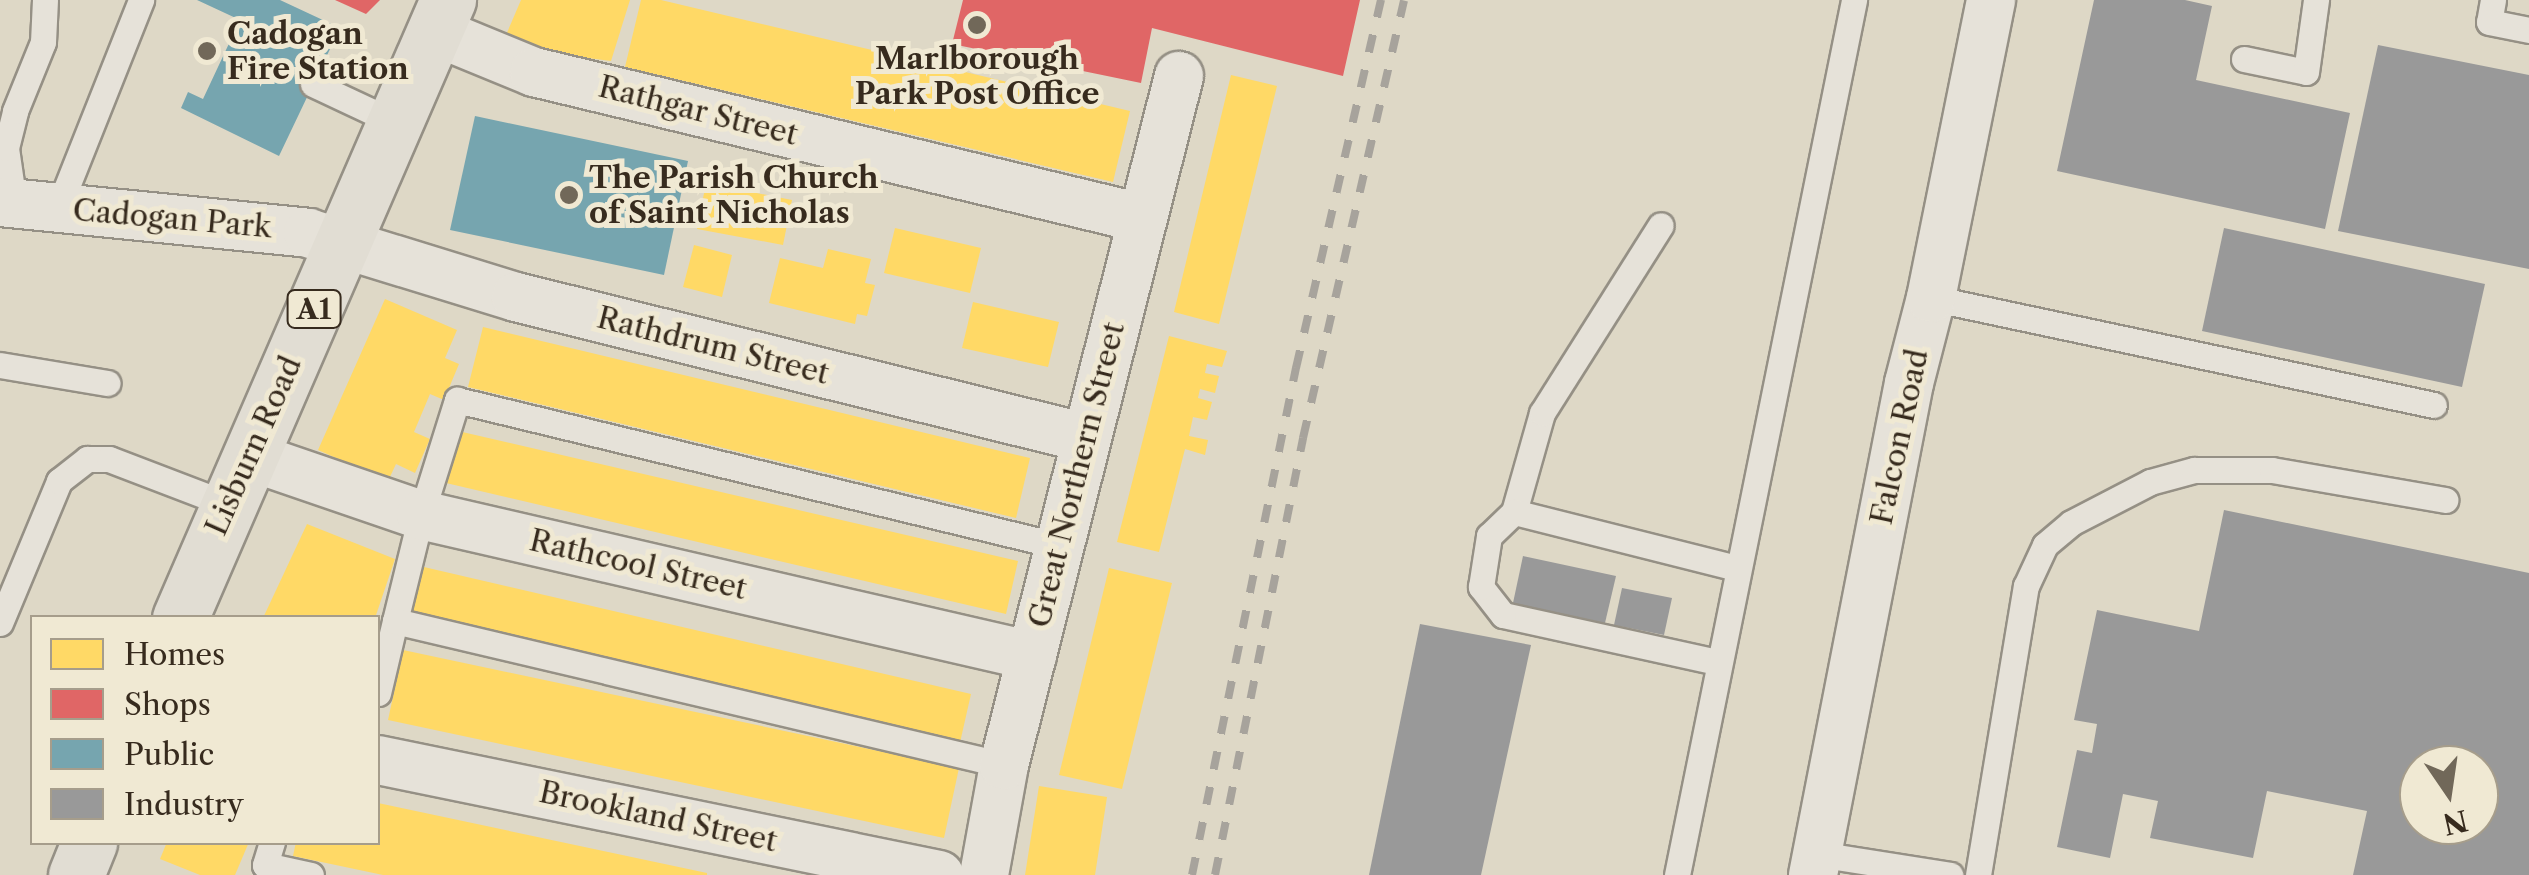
<!DOCTYPE html>
<html>
<head>
<meta charset="utf-8">
<style>
	body { margin:0 }
	#map { position:relative; width:2529px; height:875px; overflow:hidden; background:#ded8c6; font-family:"Libre Caslon Text",serif }
	div>[style] { position:absolute }
	.homes>* { inset:0; background:#ffd966 }
	.shops>* { inset:0; background:#e06666 }
	.public>* { inset:0; background:#76a5af }
	.industry>* { inset:0; background:#999 }
	.roads { filter:drop-shadow(2px 0 #959085) drop-shadow(-2px 0 #959085) drop-shadow(0 2px #959085) drop-shadow(0 -2px #959085) }
	.lane>* { height:25px; margin:-12.5px; padding:0 12.5px; transform-origin:12.5px; border-radius:12.5px; background:#e6e2d9 }
	.street>* { height:48px; margin:-24px; padding:0 24px; transform-origin:24px; border-radius:24px; background:#e6e2d9 }
	.primary>* { height:55px; margin:-27.5px; padding:0 27.5px; transform-origin:27.5px; border-radius:27.5px; background:#e1ddd3 }
	.rail>* { height:8px; margin-top:-4px; transform-origin:0; background:repeating-linear-gradient(90deg,#a7a39c 0 18px,transparent 0 36px) }
	.dots>* { width:28px; height:28px; translate:-50% -50%; box-sizing:border-box; border:5px solid #f0e9d3; border-radius:50% }
	span { translate:-50% -50%; white-space:nowrap; text-align:center; line-height:1.15; -webkit-text-stroke:10px #f0e9d3; paint-order:stroke }
	.shield-label span { padding:2px 8px; background:#f0e9d3; border:2px solid; border-radius:8px; -webkit-text-stroke-width:0 }
	.shield-label { font-size:28px; color:#372b1e; font-weight:700 }
	.poi-label { font-size:30px; color:#372b1e; font-weight:700 }
	.left { translate:0 -50%; text-align:left }
	.street-label { font-size:30px; color:#372b1e }
	.legend { position:absolute; left:30px; top:615px; width:350px; height:230px; box-sizing:border-box; background:#f0e9d3; border:2px solid #a69d8b; margin:0; padding:12px 18px; list-style:none; font-size:30px; color:#372b1e }
	.legend li { display:flex; align-items:center; gap:20px; height:50px }
	.legend b { width:50px; border:2px solid #a69d8b }
	.north { position:absolute; left:2399px; top:745px; width:100px; height:100px; box-sizing:border-box; background:#f0e9d3; border:2px solid #a69d8b; border-radius:50%; rotate:167deg; font-size:28px; font-weight:700; line-height:40px; text-align:center; color:#372b1e }
	.north::after { content:''; display:block; margin:auto; width:35px; height:45px; background:#716859; clip-path:polygon(50% 0,100% 100%,50% 72%,0 100%) }
</style>
</head>
<body>
<div id="map">
	<div class="homes">
		<div style="clip-path:polygon(521px 0,630px 0,611px 61px,549px 53px,506px 35px)"></div>
		<div style="clip-path:polygon(641px 0,661px 0,1130px 111px,1113px 182px,625px 67px)"></div>
		<div style="clip-path:polygon(1231px 75px,1277px 86px,1219px 324px,1174px 312px)"></div>
		<div style="clip-path:polygon(706px 183px,792px 200px,783px 245px,697px 229px)"></div>
		<div style="clip-path:polygon(895px 228px,981px 248px,970px 293px,884px 273px)"></div>
		<div style="clip-path:polygon(694px 245px,732px 255px,722px 297px,683px 287px)"></div>
		<div style="clip-path:polygon(828px 249px,871px 259px,865px 283px,875px 285px,867px 316px,857px 314px,855px 324px,769px 303px,780px 258px,823px 268px)"></div>
		<div style="clip-path:polygon(385px 299px,457px 330px,445px 358px,459px 364px,444px 400px,430px 394px,414px 432px,430px 439px,415px 473px,396px 464px,388px 481px,318px 450px)"></div>
		<div style="clip-path:polygon(973px 302px,1059px 322px,1048px 367px,962px 348px)"></div>
		<div style="clip-path:polygon(483px 327px,1030px 458px,1016px 518px,468px 387px)"></div>
		<div style="clip-path:polygon(1169px 336px,1227px 351px,1222px 367px,1207px 364px,1205px 373px,1219px 376px,1215px 393px,1200px 389px,1198px 398px,1212px 402px,1207px 420px,1193px 417px,1189px 436px,1208px 440px,1205px 455px,1185px 449px,1159px 552px,1117px 542px)"></div>
		<div style="clip-path:polygon(458px 431px,1018px 561px,1006px 614px,446px 483px)"></div>
		<div style="clip-path:polygon(307px 524px,395px 559px,375px 618px,263px 618px)"></div>
		<div style="clip-path:polygon(411px 564px,971px 694px,959px 747px,399px 616px)"></div>
		<div style="clip-path:polygon(1109px 568px,1172px 583px,1122px 789px,1059px 775px)"></div>
		<div style="clip-path:polygon(403px 650px,959px 768px,944px 838px,388px 720px)"></div>
		<div style="clip-path:polygon(1039px 786px,1107px 797px,1095px 875px,1025px 875px)"></div>
		<div style="clip-path:polygon(378px 803px,707px 873px,707px 875px,383px 875px,293px 856px,296px 842px,378px 842px)"></div>
		<div style="clip-path:polygon(167px 842px,249px 842px,235px 875px,200px 875px,160px 859px)"></div>
	</div>
	<div class="shops">
		<div style="clip-path:polygon(335px 0,380px 0,366px 14px)"></div>
		<div style="clip-path:polygon(963px 0,1360px 0,1343px 76px,1152px 28px,1141px 83px,952px 44px)"></div>
	</div>
	<div class="public">
		<div style="clip-path:polygon(197px 0,280px 0,340px 28px,279px 156px,181px 108px,188px 92px,203px 99px,240px 20px)"></div>
		<div style="clip-path:polygon(475px 116px,688px 161px,664px 275px,450px 230px)"></div>
	</div>
	<div class="industry">
		<div style="clip-path:polygon(2094px 0,2185px 0,2212px 6px,2196px 80px,2350px 113px,2325px 229px,2057px 171px)"></div>
		<div style="clip-path:polygon(2378px 45px,2529px 75px,2529px 269px,2338px 231px)"></div>
		<div style="clip-path:polygon(2224px 228px,2485px 284px,2462px 387px,2202px 331px)"></div>
		<div style="clip-path:polygon(evenodd,2224px 510px,2529px 573px,2529px 875px,2353px 875px,2367px 811px,2267px 791px,2253px 858px,2150px 838px,2158px 801px,2123px 794px,2110px 858px,2057px 847px,2077px 750px,2092px 753px,2097px 724px,2074px 720px,2097px 610px,2199px 631px,2224px 510px,2419px 765px,2479px 765px,2479px 825px,2419px 825px,2419px 765px)"></div>
		<div style="clip-path:polygon(1523px 556px,1616px 576px,1605px 623px,1513px 603px)"></div>
		<div style="clip-path:polygon(1622px 588px,1672px 598px,1664px 635px,1614px 625px)"></div>
		<div style="clip-path:polygon(1420px 624px,1531px 645px,1481px 875px,1369px 875px)"></div>
	</div>
	<div class="roads">
		<div class="lane">
			<div style="left:2493px;top:0;width:22px;rotate:100deg"></div>
			<div style="left:2489px;top:22px;width:41px;rotate:11.3deg"></div>
			<div style="left:2244px;top:59px;width:63px;rotate:11.8deg"></div>
			<div style="left:2306px;top:72px;width:73px;rotate:-82.1deg"></div>
			<div style="left:313px;top:84px;width:89px;rotate:25.1deg"></div>
			<div style="left:14px;top:203px;width:56px;rotate:-98.3deg"></div>
			<div style="left:6px;top:148px;width:38px;rotate:-76deg"></div>
			<div style="left:15px;top:111px;width:74px;rotate:-67.9deg"></div>
			<div style="left:43px;top:42px;width:42px;rotate:-87.3deg"></div>
			<div style="left:58px;top:209px;width:225px;rotate:-68.3deg"></div>
			<div style="left:1931px;top:298px;width:514px;rotate:12.01deg"></div>
			<div style="left:0;top:365px;width:109px;rotate:9.5deg"></div>
			<div style="left:1514px;top:512px;width:103px;rotate:-74.2deg"></div>
			<div style="left:1542px;top:413px;width:222px;rotate:-57.7deg"></div>
			<div style="left:395px;top:621px;width:109px;rotate:-76.2deg"></div>
			<div style="left:421px;top:515px;width:121px;rotate:-72.6deg"></div>
			<div style="left:457px;top:400px;width:620px;rotate:13.61deg"></div>
			<div style="left:0;top:623px;width:154px;rotate:-67.4deg"></div>
			<div style="left:59px;top:481px;width:36px;rotate:-38deg"></div>
			<div style="left:87px;top:459px;width:22px"></div>
			<div style="left:109px;top:459px;width:126px;rotate:20.9deg"></div>
			<div style="left:1717px;top:662px;width:219px;rotate:-167.6deg"></div>
			<div style="left:1503px;top:615px;width:36px;rotate:-128deg"></div>
			<div style="left:1481px;top:587px;width:52px;rotate:-81.1deg"></div>
			<div style="left:1489px;top:536px;width:35px;rotate:-44deg"></div>
			<div style="left:1514px;top:512px;width:230px;rotate:14.1deg"></div>
			<div style="left:378px;top:693px;width:74px;rotate:-76.7deg"></div>
			<div style="left:395px;top:621px;width:626px;rotate:13.3deg"></div>
			<div style="left:272px;top:842px;width:24px;rotate:107deg"></div>
			<div style="left:265px;top:865px;width:47px;rotate:12.3deg"></div>
			<div style="left:1818px;top:854px;width:134px;rotate:9deg"></div>
			<div style="left:1677px;top:875px;width:893px;rotate:-78.56deg"></div>
			<div style="left:1978px;top:875px;width:293px;rotate:-80.6deg"></div>
			<div style="left:2026px;top:586px;width:45px;rotate:-65.1deg"></div>
			<div style="left:2045px;top:545px;width:34px;rotate:-40deg"></div>
			<div style="left:2071px;top:523px;width:89px;rotate:-27.4deg"></div>
			<div style="left:2150px;top:482px;width:46px;rotate:-15.3deg"></div>
			<div style="left:2194px;top:470px;width:78px"></div>
			<div style="left:2272px;top:470px;width:176px;rotate:9.8deg"></div>
		</div>
		<div class="street">
			<div style="left:434px;top:31px;width:108px;rotate:22.3deg"></div>
			<div style="left:534px;top:72px;width:624px;rotate:13.52deg"></div>
			<div style="left:0;top:202px;width:310px;rotate:5.7deg"></div>
			<div style="left:308px;top:233px;width:218px;rotate:17.1deg"></div>
			<div style="left:516px;top:297px;width:587px;rotate:13.89deg"></div>
			<div style="left:249px;top:456px;width:182px;rotate:18.9deg"></div>
			<div style="left:421px;top:515px;width:627px;rotate:12.99deg"></div>
			<div style="left:378px;top:760px;width:573px;rotate:11.58deg"></div>
			<div style="left:984px;top:875px;width:112px;rotate:-79.7deg"></div>
			<div style="left:1004px;top:765px;width:711px;rotate:-75.75deg"></div>
			<div style="left:1813px;top:875px;width:501px;rotate:-78.96deg"></div>
			<div style="left:1909px;top:383px;width:88px;rotate:-75.5deg"></div>
			<div style="left:1931px;top:298px;width:304px;rotate:-78.6deg"></div>
		</div>
		<div class="primary">
			<div style="left:180px;top:618px;width:674px;rotate:-66.56deg"></div>
			<div style="left:76px;top:875px;width:35px;rotate:-68deg"></div>
		</div>
	</div>
	<div class="rail">
		<div style="left:1192px;top:875px;width:518px;rotate:-78.41deg"></div>
		<div style="left:1296px;top:368px;width:378px;rotate:-77deg"></div>
		<div style="left:1215px;top:875px;width:446px;rotate:-78.6deg"></div>
		<div style="left:1303px;top:438px;width:449px;rotate:-77deg"></div>
	</div>
	<div class="dots">
		<div style="left:977px;top:25px;background:#716859"></div>
		<div style="left:207px;top:51px;background:#716859"></div>
		<div style="left:569px;top:195px;background:#716859"></div>
	</div>
	<div class="shield-label">
		<span style="left:314px;top:309px">A1</span>
	</div>
	<div class="poi-label">
		<span class="left" style="left:227px;top:51px">Cadogan<br>Fire Station</span>
		<span style="left:977px;top:76px">Marlborough<br>Park Post Office</span>
		<span class="left" style="left:589px;top:195px">The Parish Church<br>of Saint Nicholas</span>
	</div>
	<div class="street-label">
		<span style="left:698px;top:111px;rotate:14deg">Rathgar Street</span>
		<span style="left:172px;top:219px;rotate:5deg">Cadogan Park</span>
		<span style="left:713px;top:346px;rotate:14deg">Rathdrum Street</span>
		<span style="left:1900px;top:437px;rotate:-78deg">Falcon Road</span>
		<span style="left:254px;top:446px;rotate:-66deg">Lisburn Road</span>
		<span style="left:1077px;top:475px;rotate:-76deg">Great Northern Street</span>
		<span style="left:638px;top:565px;rotate:13deg">Rathcool Street</span>
		<span style="left:658px;top:817px;rotate:12deg">Brookland Street</span>
	</div>
	<ul class="legend">
	<li><b style="height:28px;background:#ffd966"></b>Homes</li>
	<li><b style="height:28px;background:#e06666"></b>Shops</li>
	<li><b style="height:28px;background:#76a5af"></b>Public</li>
	<li><b style="height:28px;background:#999"></b>Industry</li>
	</ul>
	<div class="north">N</div>
</div>
</body>
</html>
